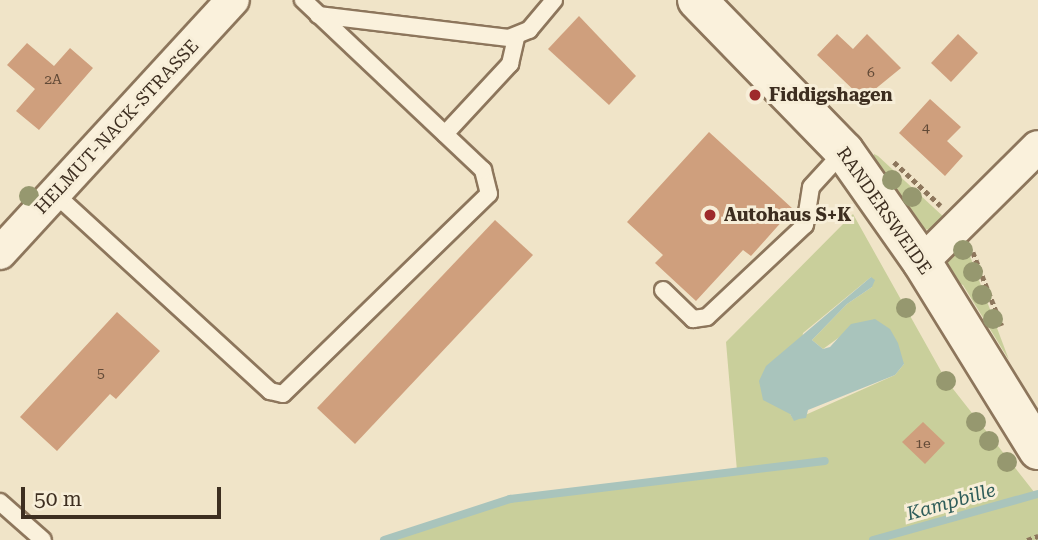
<!DOCTYPE html>
<html>
<head>
<meta charset="utf-8">
<style>
	body { margin:0 }
	#map { position:relative; width:1038px; height:540px; overflow:hidden; background:#f0e4c8; font-family:"Roboto Serif",serif }
	div>[style] { position:absolute }
	.green>* { inset:0; background:#c9cf9b }
	.water>* { inset:0; background:#a9c4bc }
	.stream>* { height:8px; margin:-4px; padding:0 4px; transform-origin:4px; border-radius:4px; background:#a9c4bc }
	.building>* { inset:0; background:#cf9f7d }
	.path>* { height:4.5px; margin-top:-2.25px; transform-origin:0; background:repeating-linear-gradient(90deg,#8d765c 0 5px,transparent 0 8.5px) }
	.roads { filter:drop-shadow(2px 0 #8d765c) drop-shadow(-2px 0 #8d765c) drop-shadow(0 2px #8d765c) drop-shadow(0 -2px #8d765c) }
	.service>* { height:16px; margin:-8px; padding:0 8px; transform-origin:8px; border-radius:8px; background:#faf1dc }
	.minor>* { height:32px; margin:-16px; padding:0 16px; transform-origin:16px; border-radius:16px; background:#faf1dc }
	.tertiary>* { height:38px; margin:-19px; padding:0 19px; transform-origin:19px; border-radius:19px; background:#faf1dc }
	.trees>* { width:20px; height:20px; margin:-10px; border-radius:50%; background:#96986f }
	.dots>* { width:19px; height:19px; translate:-50% -50%; box-sizing:border-box; border:4px solid #f7eed8; border-radius:50% }
	span { translate:-50% -50%; white-space:nowrap; text-align:center; line-height:1.15; -webkit-text-stroke:6px #f7eed8; paint-order:stroke }
	.number-label { font-size:14px; color:#624a37 }
	.number-label span { -webkit-text-stroke-width:0 }
	.poi-label { font-size:18px; color:#3d2e20; font-weight:700 }
	.left { translate:0 -50%; text-align:left }
	.street-label { font-size:18px; color:#3d2e20 }
	.water-label { font-size:19px; color:#2f5d5a; font-style:italic }
	.scale { position:absolute; left:21px; top:487px; width:200px; height:32px; box-sizing:border-box; border:4px solid #3d2e20; border-top:0; padding-left:9px; font-size:21px; line-height:24px; white-space:nowrap; color:#3d2e20; -webkit-text-stroke:5px #f7eed8; paint-order:stroke }
</style>
</head>
<body>
<div id="map">
	<div class="green">
		<div style="clip-path:polygon(874px 154px,878px 156px,947px 220px,936px 230px,921px 229px,873px 163px)"></div>
		<div style="clip-path:polygon(evenodd,853px 214px,946px 380px,1038px 497px,1038px 540px,384px 540px,510px 499px,737px 471px,726px 342px,853px 214px,871px 277px,872px 287px,847px 304px,812px 340px,823px 349px,841px 336px,904px 364px,895px 375px,794px 420px,790px 414px,803px 333px,871px 277px)"></div>
		<div style="clip-path:polygon(964px 240px,1009px 360px,963px 285px,952px 280px,947px 272px,947px 261px)"></div>
	</div>
	<div class="water">
		<div style="clip-path:polygon(871px 277px,875px 280px,872px 287px,847px 304px,812px 340px,823px 349px,830px 347px,851px 324px,875px 319px,890px 329px,898px 343px,904px 364px,895px 375px,808px 410px,806px 418px,799px 419px,794px 421px,790px 414px,763px 400px,759px 381px,766px 366px)"></div>
	</div>
	<div class="stream">
		<div style="left:384px;top:540px;width:133px;rotate:-18deg"></div>
		<div style="left:510px;top:499px;width:317px;rotate:-6.9deg"></div>
		<div style="left:873px;top:540px;width:171px;rotate:-15.6deg"></div>
	</div>
	<div class="building">
		<div style="clip-path:polygon(579px 16px,636px 76px,609px 105px,548px 49px)"></div>
		<div style="clip-path:polygon(837px 34px,853px 49px,867px 34px,901px 68px,863px 99px,817px 55px)"></div>
		<div style="clip-path:polygon(958px 34px,978px 53px,951px 82px,931px 63px)"></div>
		<div style="clip-path:polygon(27px 43px,54px 66px,70px 48px,93px 68px,39px 130px,16px 111px,35px 89px,7px 65px)"></div>
		<div style="clip-path:polygon(930px 99px,961px 127px,947px 141px,963px 156px,945px 176px,899px 133px)"></div>
		<div style="clip-path:polygon(709px 132px,793px 209px,751px 256px,743px 250px,696px 301px,655px 263px,663px 255px,627px 222px)"></div>
		<div style="clip-path:polygon(495px 220px,533px 255px,355px 444px,317px 408px)"></div>
		<div style="clip-path:polygon(117px 312px,160px 351px,116px 399px,110px 394px,57px 451px,20px 417px)"></div>
		<div style="clip-path:polygon(923px 422px,945px 443px,925px 464px,902px 442px)"></div>
	</div>
	<div class="path">
		<div style="left:894px;top:162px;width:64px;rotate:43.1deg"></div>
		<div style="left:973px;top:252px;width:79px;rotate:68.6deg"></div>
		<div style="left:1027px;top:540px;width:12px;rotate:-20deg"></div>
	</div>
	<div class="roads">
		<div class="service">
			<div style="left:318px;top:15px;width:192px;rotate:6.9deg"></div>
			<div style="left:509px;top:38px;width:22px;rotate:-22deg"></div>
			<div style="left:529px;top:30px;width:39px;rotate:-50deg"></div>
			<div style="left:445px;top:134px;width:96px;rotate:-47.1deg"></div>
			<div style="left:510px;top:64px;width:28px;rotate:-77deg"></div>
			<div style="left:55px;top:194px;width:292px;rotate:42.5deg"></div>
			<div style="left:270px;top:391px;width:13px;rotate:13deg"></div>
			<div style="left:283px;top:394px;width:287px;rotate:-44.2deg"></div>
			<div style="left:489px;top:194px;width:25px;rotate:-104deg"></div>
			<div style="left:483px;top:170px;width:248px;rotate:-136.6deg"></div>
			<div style="left:663px;top:290px;width:42px;rotate:44deg"></div>
			<div style="left:693px;top:319px;width:14px;rotate:-8deg"></div>
			<div style="left:707px;top:317px;width:134px;rotate:-43.2deg"></div>
			<div style="left:805px;top:225px;width:38px;rotate:-81deg"></div>
			<div style="left:811px;top:187px;width:49px;rotate:-47.5deg"></div>
			<div style="left:0;top:502px;width:57px;rotate:41.5deg"></div>
		</div>
		<div class="minor">
			<div style="left:0;top:253px;width:344px;rotate:-47.4deg"></div>
			<div style="left:922px;top:262px;width:163px;rotate:-44.8deg"></div>
		</div>
		<div class="tertiary">
			<div style="left:697px;top:0;width:211px;rotate:45.8deg"></div>
			<div style="left:844px;top:151px;width:136px;rotate:54.9deg"></div>
			<div style="left:922px;top:262px;width:221px;rotate:58.3deg"></div>
		</div>
	</div>
	<div class="trees">
		<div style="left:892px;top:180px"></div>
		<div style="left:29px;top:196px"></div>
		<div style="left:912px;top:197px"></div>
		<div style="left:963px;top:250px"></div>
		<div style="left:973px;top:272px"></div>
		<div style="left:982px;top:295px"></div>
		<div style="left:906px;top:308px"></div>
		<div style="left:993px;top:319px"></div>
		<div style="left:946px;top:381px"></div>
		<div style="left:976px;top:422px"></div>
		<div style="left:989px;top:441px"></div>
		<div style="left:1007px;top:462px"></div>
	</div>
	<div class="dots">
		<div style="left:755px;top:95px;background:#9e2a2b"></div>
		<div style="left:710px;top:215px;background:#9e2a2b"></div>
	</div>
	<div class="number-label">
		<span style="left:871px;top:72px">6</span>
		<span style="left:53px;top:79px">2A</span>
		<span style="left:926px;top:127px">4</span>
		<span style="left:101px;top:373px">5</span>
		<span style="left:923px;top:443px">1e</span>
	</div>
	<div class="poi-label">
		<span class="left" style="left:769px;top:95px">Fiddigshagen</span>
		<span class="left" style="left:724px;top:215px">Autohaus S+K</span>
	</div>
	<div class="street-label">
		<span style="left:117px;top:127px;rotate:-47deg">HELMUT-NACK-STRASSE</span>
		<span style="left:884px;top:211px;rotate:55deg">RANDERSWEIDE</span>
	</div>
	<div class="water-label">
		<span style="left:951px;top:502px;rotate:-16deg">Kampbille</span>
	</div>
	<div class="scale">50 m</div>
</div>
</body>
</html>
